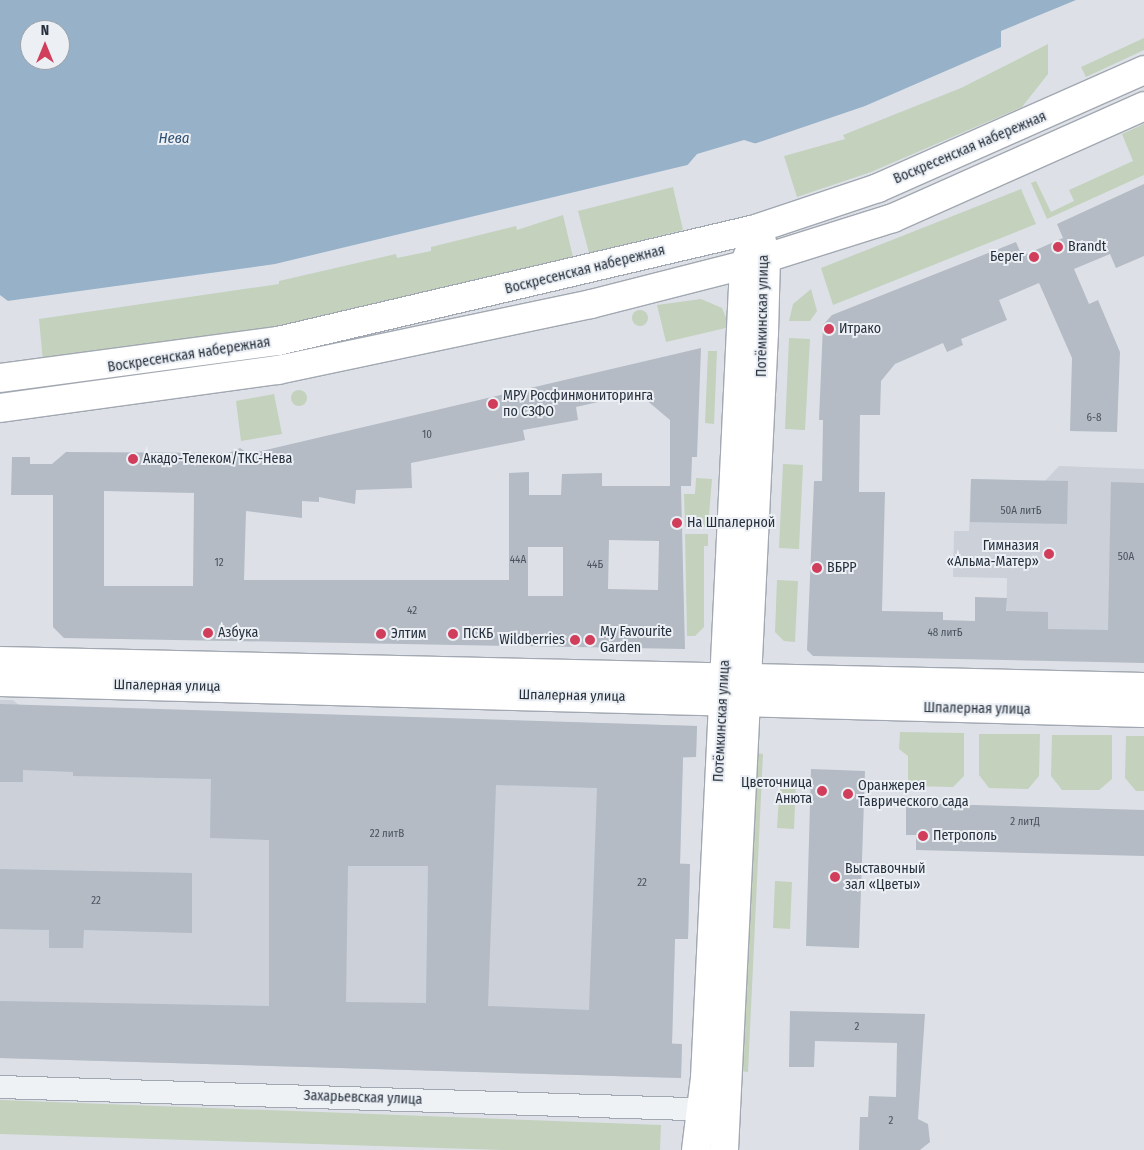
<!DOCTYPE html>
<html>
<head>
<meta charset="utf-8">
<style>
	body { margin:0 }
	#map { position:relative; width:1144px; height:1150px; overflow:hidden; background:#dde1e7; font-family:"Fira Sans Condensed",sans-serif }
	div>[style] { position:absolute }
	.built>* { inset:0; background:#cbd0d9 }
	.green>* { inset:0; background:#c3d1bd }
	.round { border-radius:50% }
	.water>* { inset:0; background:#96b1c8 }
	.pier>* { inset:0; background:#dde1e7 }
	.building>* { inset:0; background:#b4bbc4 }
	.roads { filter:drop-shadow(1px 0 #a2a8b1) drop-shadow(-1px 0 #a2a8b1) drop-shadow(0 1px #a2a8b1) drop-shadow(0 -1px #a2a8b1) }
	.street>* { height:22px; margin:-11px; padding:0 11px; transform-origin:11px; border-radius:11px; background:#eff2f5 }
	.secondary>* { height:28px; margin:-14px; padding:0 14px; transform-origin:14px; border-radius:14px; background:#fff }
	.dots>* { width:14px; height:14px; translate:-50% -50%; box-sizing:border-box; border:2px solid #ecf0f5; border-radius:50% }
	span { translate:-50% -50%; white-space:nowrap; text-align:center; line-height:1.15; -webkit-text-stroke:4px #ecf0f5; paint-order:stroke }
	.number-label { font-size:11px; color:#4a535f }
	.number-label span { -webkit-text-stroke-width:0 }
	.street-label { font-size:14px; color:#26303d }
	.poi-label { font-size:14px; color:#26303d }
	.left { translate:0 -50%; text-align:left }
	.right { translate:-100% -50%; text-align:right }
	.water-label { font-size:15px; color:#305172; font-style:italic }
	.north { position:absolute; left:20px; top:20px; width:50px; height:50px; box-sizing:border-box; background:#ecf0f5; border:1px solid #9da3ab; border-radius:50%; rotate:0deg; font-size:14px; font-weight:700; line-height:20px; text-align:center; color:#26303d }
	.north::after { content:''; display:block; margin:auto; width:18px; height:22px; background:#d03e5b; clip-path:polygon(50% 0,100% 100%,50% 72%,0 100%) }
</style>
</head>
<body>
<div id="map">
	<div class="built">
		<div style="clip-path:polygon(1059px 466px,1144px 469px,1144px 663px,1006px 626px,1007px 578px,953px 577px,954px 531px,969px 531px,971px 479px,1045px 481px)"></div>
		<div style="clip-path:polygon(0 700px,13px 700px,21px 707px,697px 726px,696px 757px,683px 758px,680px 863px,690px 864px,688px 939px,675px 939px,672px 1043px,682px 1044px,681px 1078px,0 1058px)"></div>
	</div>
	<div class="green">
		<div style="clip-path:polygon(1144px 38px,1144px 50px,1086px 77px,1081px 67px)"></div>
		<div style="clip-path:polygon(1048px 44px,1048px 74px,1022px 107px,871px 172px,797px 197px,784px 156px,845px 139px,843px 135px,961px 88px)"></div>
		<div style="clip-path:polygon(1144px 124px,1144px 175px,1047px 219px,1031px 183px,1036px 181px,1051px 212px,1074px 201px,1069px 190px,1133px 161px,1122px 134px)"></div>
		<div style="clip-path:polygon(673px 187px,683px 230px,589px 253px,578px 211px)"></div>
		<div style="clip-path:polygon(1021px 189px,1036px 224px,833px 305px,821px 268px)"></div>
		<div style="clip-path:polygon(563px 215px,573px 257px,277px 326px,43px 362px,39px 319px,279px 284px,279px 281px,396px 254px,397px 258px,431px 251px,431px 247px,516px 226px,517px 230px)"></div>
		<div style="clip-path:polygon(811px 289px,817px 311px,810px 321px,789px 321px,793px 304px)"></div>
		<div style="clip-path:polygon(701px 299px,722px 308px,730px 327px,666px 342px,657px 305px)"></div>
		<div class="round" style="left:632px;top:310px;width:16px;height:16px"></div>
		<div style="clip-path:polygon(789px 338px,810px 339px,805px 430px,785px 429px)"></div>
		<div style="clip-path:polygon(708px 351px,717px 351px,714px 424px,705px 423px)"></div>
		<div class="round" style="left:291px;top:390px;width:16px;height:16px"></div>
		<div style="clip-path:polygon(274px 394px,282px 434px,241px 441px,236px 401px)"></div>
		<div style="clip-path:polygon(783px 464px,803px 465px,799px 549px,779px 548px)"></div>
		<div style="clip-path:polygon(696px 478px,712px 479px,708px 527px,685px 527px,684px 494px,695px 494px)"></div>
		<div style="clip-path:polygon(685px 534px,708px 534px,708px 546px,704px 546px,704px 627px,695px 636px,687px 636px)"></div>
		<div style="clip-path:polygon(777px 580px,798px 581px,795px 642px,784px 641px,775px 632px)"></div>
		<div style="clip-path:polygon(900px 732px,964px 733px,964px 776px,953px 787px,908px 786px,908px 756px,899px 749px)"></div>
		<div style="clip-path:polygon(979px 734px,1040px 734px,1039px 776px,1028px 789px,989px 788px,979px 775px)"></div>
		<div style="clip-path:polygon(1052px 735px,1112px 735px,1112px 779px,1099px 790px,1062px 790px,1051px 776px)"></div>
		<div style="clip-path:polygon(1126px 736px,1144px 736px,1144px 791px,1136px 791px,1125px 778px)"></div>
		<div style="clip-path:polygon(755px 753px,763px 754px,748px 1072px,740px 1071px)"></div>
		<div style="clip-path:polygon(780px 779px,796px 780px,794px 829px,777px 828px)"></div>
		<div style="clip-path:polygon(775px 881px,792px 882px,790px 929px,773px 928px)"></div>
		<div style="clip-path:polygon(0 1100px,661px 1125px,660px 1150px,502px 1150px,0 1134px)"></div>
	</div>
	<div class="water">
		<div style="clip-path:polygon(evenodd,0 0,1076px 0,1001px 31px,1001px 47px,865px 106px,704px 161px,275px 264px,0 302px,0 0,30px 30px,60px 30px,60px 60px,30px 60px,30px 30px)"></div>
	</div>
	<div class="pier">
		<div style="clip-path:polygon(744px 140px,763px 146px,685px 168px,697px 154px)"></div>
		<div style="clip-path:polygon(0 295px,8px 301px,20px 303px,0 304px)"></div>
	</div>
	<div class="building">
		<div style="clip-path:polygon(1144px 184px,1144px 256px,1116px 268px,1110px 254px,1074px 269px,1089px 304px,1098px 300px,1120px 352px,1117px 432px,1070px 431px,1072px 358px,1039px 283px,999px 300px,1007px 320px,961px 339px,963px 345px,947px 352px,943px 343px,895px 364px,881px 381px,880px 415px,860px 415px,859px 492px,885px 492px,882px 611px,943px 612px,943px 620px,975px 621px,975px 597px,1007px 598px,1006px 611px,1048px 612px,1048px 629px,1108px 630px,1111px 482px,1144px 483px,1144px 663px,813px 656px,807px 650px,814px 481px,822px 481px,823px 420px,819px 420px,823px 325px,832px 315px,1016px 242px,1022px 256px,1063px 238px,1057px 224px)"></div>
		<div style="clip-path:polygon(evenodd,701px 348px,697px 457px,692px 457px,691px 486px,681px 486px,685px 649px,64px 638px,53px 627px,53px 495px,11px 495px,12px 457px,30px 457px,30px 464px,52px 464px,66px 452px,229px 453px,240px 448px,249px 454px,701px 348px,638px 393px,670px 420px,670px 486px,602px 486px,602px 473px,562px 474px,561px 495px,529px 495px,529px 472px,509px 473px,509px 580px,244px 580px,246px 511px,302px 518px,302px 501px,319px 502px,319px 497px,355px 504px,356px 490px,412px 488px,411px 463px,525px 440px,523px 430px,578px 420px,576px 407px,638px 393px,701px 348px,104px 491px,194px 493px,193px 586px,104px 586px,104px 491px,701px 348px,609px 540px,659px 541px,658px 590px,608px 589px,609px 540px,701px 348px,528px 547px,563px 547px,563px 596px,528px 596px,528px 547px)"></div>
		<div style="clip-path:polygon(971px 479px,1068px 481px,1067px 524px,970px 522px)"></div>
		<div style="clip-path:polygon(evenodd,0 704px,697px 726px,696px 757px,683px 757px,680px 864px,690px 864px,688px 939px,675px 939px,672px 1044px,682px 1044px,681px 1078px,0 1058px,0 1001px,269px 1006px,269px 840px,210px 838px,211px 779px,73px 776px,73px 772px,23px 770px,23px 782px,0 782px,0 704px,496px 785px,597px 788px,589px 1010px,488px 1006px,496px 785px,0 704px,348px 866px,428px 866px,426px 1003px,346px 1002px,348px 866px)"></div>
		<div style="clip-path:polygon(811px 769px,865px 771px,859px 948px,806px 946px)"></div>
		<div style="clip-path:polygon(906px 803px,1144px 810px,1144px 856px,916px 850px,916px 835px,906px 835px)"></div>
		<div style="clip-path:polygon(0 869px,192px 873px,192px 933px,84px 930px,83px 948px,49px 948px,49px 930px,0 929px)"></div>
		<div style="clip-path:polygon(790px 1011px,925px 1014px,918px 1119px,928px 1124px,930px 1142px,920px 1150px,859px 1150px,860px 1117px,868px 1117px,869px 1096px,896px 1097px,897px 1043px,815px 1041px,814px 1067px,789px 1067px)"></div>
	</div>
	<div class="roads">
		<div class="street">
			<div style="left:0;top:1087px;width:718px;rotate:1.83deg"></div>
		</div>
		<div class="secondary">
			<div style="left:0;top:378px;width:280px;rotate:-7.6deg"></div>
			<div style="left:278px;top:341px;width:493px;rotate:-13.2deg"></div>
			<div style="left:758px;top:228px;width:126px;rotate:-18.4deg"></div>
			<div style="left:878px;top:188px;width:291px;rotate:-23.9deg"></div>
			<div style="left:0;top:408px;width:281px;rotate:-7.8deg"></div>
			<div style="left:278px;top:370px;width:320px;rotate:-11.9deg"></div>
			<div style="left:591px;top:304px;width:158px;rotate:-14.3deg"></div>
			<div style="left:744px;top:265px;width:156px;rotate:-17.5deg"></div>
			<div style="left:893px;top:218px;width:275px;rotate:-24deg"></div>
			<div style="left:0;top:661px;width:1144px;rotate:1.3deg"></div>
			<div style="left:0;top:682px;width:1144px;rotate:1.55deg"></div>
			<div style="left:696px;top:1150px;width:73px;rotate:-82.9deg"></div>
			<div style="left:705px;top:1078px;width:814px;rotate:-87.25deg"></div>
			<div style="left:744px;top:265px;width:18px;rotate:-68deg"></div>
			<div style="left:724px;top:1150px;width:818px;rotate:-87.2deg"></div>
			<div style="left:764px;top:333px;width:74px;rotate:-88.5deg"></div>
			<div style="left:766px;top:259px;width:18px;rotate:-103deg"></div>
		</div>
	</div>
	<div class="dots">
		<div style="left:1058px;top:247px;background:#d03e5b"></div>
		<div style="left:1034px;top:257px;background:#d03e5b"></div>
		<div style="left:829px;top:329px;background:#d03e5b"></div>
		<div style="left:493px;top:404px;background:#d03e5b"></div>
		<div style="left:133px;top:459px;background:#d03e5b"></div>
		<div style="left:677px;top:523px;background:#d03e5b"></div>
		<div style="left:1049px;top:554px;background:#d03e5b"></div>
		<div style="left:817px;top:568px;background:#d03e5b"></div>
		<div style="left:208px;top:633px;background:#d03e5b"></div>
		<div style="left:381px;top:634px;background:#d03e5b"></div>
		<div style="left:453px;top:634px;background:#d03e5b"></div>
		<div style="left:575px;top:640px;background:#d03e5b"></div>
		<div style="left:590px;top:640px;background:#d03e5b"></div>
		<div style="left:822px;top:791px;background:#d03e5b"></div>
		<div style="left:848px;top:794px;background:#d03e5b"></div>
		<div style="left:923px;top:836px;background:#d03e5b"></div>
		<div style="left:835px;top:877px;background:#d03e5b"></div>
	</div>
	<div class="number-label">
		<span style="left:1094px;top:418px">6-8</span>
		<span style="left:427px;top:435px">10</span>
		<span style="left:1021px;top:511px">50А литБ</span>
		<span style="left:1126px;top:557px">50А</span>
		<span style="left:518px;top:560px">44А</span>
		<span style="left:219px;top:563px">12</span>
		<span style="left:595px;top:565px">44Б</span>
		<span style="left:412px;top:611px">42</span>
		<span style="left:945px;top:633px">48 литБ</span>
		<span style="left:1025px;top:822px">2 литД</span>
		<span style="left:387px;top:834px">22 литВ</span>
		<span style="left:642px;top:883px">22</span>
		<span style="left:96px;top:901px">22</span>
		<span style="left:857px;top:1027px">2</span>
		<span style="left:891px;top:1121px">2</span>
	</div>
	<div class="street-label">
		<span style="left:970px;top:148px;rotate:-23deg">Воскресенская набережная</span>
		<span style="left:585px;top:270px;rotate:-14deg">Воскресенская набережная</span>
		<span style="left:763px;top:316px;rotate:-89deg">Потёмкинская улица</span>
		<span style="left:189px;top:355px;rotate:-9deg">Воскресенская набережная</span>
		<span style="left:167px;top:686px;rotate:1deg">Шпалерная улица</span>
		<span style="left:572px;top:696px;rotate:1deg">Шпалерная улица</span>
		<span style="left:977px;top:709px;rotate:1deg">Шпалерная улица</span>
		<span style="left:722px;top:721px;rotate:-87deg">Потёмкинская улица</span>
		<span style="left:363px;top:1098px;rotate:2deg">Захарьевская улица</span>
	</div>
	<div class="poi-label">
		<span class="left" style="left:1068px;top:247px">Brandt</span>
		<span class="right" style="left:1024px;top:257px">Берег</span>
		<span class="left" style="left:839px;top:329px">Итрако</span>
		<span class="left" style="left:503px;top:404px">МРУ Росфинмониторинга<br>по СЗФО</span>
		<span class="left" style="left:143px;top:459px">Акадо-Телеком/ТКС-Нева</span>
		<span class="left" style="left:687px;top:523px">На Шпалерной</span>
		<span class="right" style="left:1039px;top:554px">Гимназия<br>«Альма-Матер»</span>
		<span class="left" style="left:827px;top:568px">ВБРР</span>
		<span class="left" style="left:600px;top:640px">My Favourite<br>Garden</span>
		<span class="left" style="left:218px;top:633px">Азбука</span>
		<span class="left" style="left:391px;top:634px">Элтим</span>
		<span class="left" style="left:463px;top:634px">ПСКБ</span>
		<span class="right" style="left:565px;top:640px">Wildberries</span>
		<span class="right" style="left:812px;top:791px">Цветочница<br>Анюта</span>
		<span class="left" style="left:858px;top:794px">Оранжерея<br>Таврического сада</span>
		<span class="left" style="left:933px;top:836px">Петрополь</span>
		<span class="left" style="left:845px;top:877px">Выставочный<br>зал «Цветы»</span>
	</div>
	<div class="water-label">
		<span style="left:174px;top:139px">Нева</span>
	</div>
	<div class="north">N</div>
</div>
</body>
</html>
